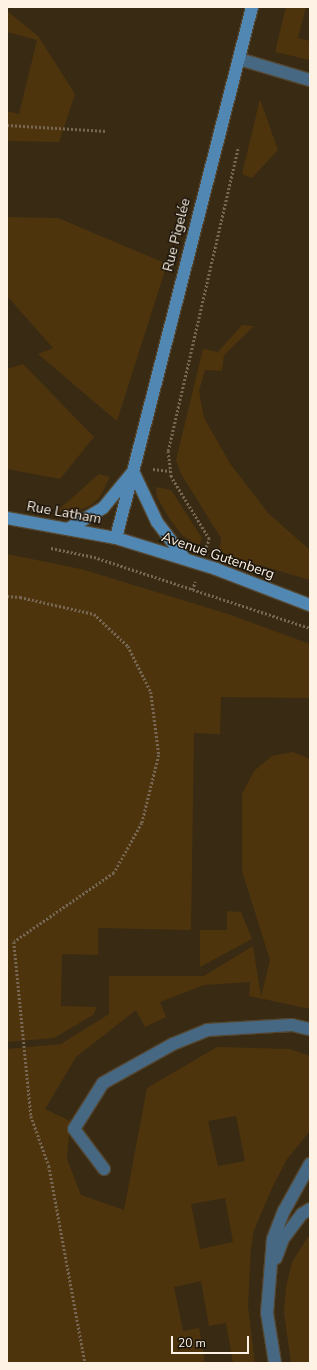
<!DOCTYPE html>
<html>
<head>
<meta charset="utf-8">
<style>
	body { margin:0 }
	#map { position:relative; width:317px; height:1370px; overflow:hidden; background:#392a13; font-family:"Nunito Sans",sans-serif }
	div>[style] { position:absolute }
	.green>* { inset:0; background:#4d340d }
	.path>* { height:2.5px; margin-top:-1.25px; transform-origin:0; background:repeating-linear-gradient(90deg,#766854 0 2px,transparent 0 4px) }
	.roads { filter:drop-shadow(1px 0 #544630) drop-shadow(-1px 0 #544630) drop-shadow(0 1px #544630) drop-shadow(0 -1px #544630) }
	.street>* { height:12px; margin:-6px; padding:0 6px; transform-origin:6px; border-radius:6px; background:#466883 }
	.secondary>* { height:12px; margin:-6px; padding:0 6px; transform-origin:6px; border-radius:6px; background:#5188b3 }
	span { translate:-50% -50%; white-space:nowrap; text-align:center; line-height:1.15; -webkit-text-stroke:3px #1b140a; paint-order:stroke }
	.street-label { font-size:14px; color:#fdf2e4 }
	.frame { position:absolute; inset:0; border:8px solid #fdf2e4; pointer-events:none }
	.scale { position:absolute; left:171px; top:1336px; width:78px; height:18px; box-sizing:border-box; border:2px solid #fdf2e4; border-top:0; padding-left:5px; font-size:12px; line-height:14px; white-space:nowrap; color:#fdf2e4; -webkit-text-stroke:3px #1b140a; paint-order:stroke }
</style>
</head>
<body>
<div id="map">
	<div class="green">
		<div style="clip-path:polygon(286px 7px,306px 7px,298px 38px,310px 41px,310px 60px,275px 52px)"></div>
		<div style="clip-path:polygon(7px 11px,38px 36px,75px 94px,59px 142px,7px 141px,7px 111px,19px 114px,37px 40px,7px 32px)"></div>
		<div style="clip-path:polygon(260px 99px,278px 150px,252px 178px,242px 174px)"></div>
		<div style="clip-path:polygon(7px 217px,58px 218px,167px 264px,117px 421px,38px 354px,53px 348px,7px 296px)"></div>
		<div style="clip-path:polygon(242px 325px,254px 326px,224px 355px,222px 371px,205px 370px,199px 391px,204px 418px,231px 465px,269px 514px,310px 550px,310px 580px,219px 553px,221px 538px,181px 474px,176px 460px,203px 349px,218px 352px)"></div>
		<div style="clip-path:polygon(23px 364px,94px 437px,60px 479px,7px 469px,7px 369px)"></div>
		<div style="clip-path:polygon(99px 474px,110px 477px,100px 497px,90px 506px,76px 511px,57px 511px)"></div>
		<div style="clip-path:polygon(156px 487px,171px 490px,202px 538px,199px 546px,182px 535px,169px 518px,157px 497px)"></div>
		<div style="clip-path:polygon(7px 554px,81px 569px,228px 614px,310px 644px,310px 698px,221px 697px,220px 734px,194px 733px,191px 930px,98px 928px,98px 955px,62px 954px,61px 1006px,97px 1007px,93px 1015px,54px 1038px,7px 1042px)"></div>
		<div style="clip-path:polygon(evenodd,293px 752px,310px 759px,310px 1009px,249px 996px,250px 982px,204px 985px,160px 1002px,166px 1017px,145px 1027px,136px 1010px,76px 1057px,45px 1109px,70px 1121px,67px 1159px,81px 1195px,124px 1210px,147px 1088px,217px 1047px,290px 1049px,310px 1056px,310px 1131px,287px 1159px,273px 1186px,254px 1230px,251px 1248px,248px 1306px,255px 1363px,233px 1363px,226px 1323px,209px 1326px,201px 1281px,174px 1287px,183px 1331px,199px 1328px,205px 1363px,7px 1363px,7px 1049px,61px 1044px,109px 1014px,109px 976px,204px 976px,253px 946px,261px 997px,270px 960px,242px 871px,242px 794px,254px 771px,272px 756px,293px 752px,236px 1116px,245px 1161px,218px 1166px,208px 1121px,236px 1116px,293px 752px,225px 1198px,233px 1242px,200px 1249px,191px 1204px,225px 1198px)"></div>
		<div style="clip-path:polygon(227px 911px,241px 912px,252px 939px,200px 967px,200px 930px,227px 930px)"></div>
		<div style="clip-path:polygon(310px 1234px,310px 1363px,291px 1363px,284px 1313px,286px 1287px,292px 1262px)"></div>
	</div>
	<div class="path">
		<div style="left:7px;top:125px;width:99px;rotate:3.5deg"></div>
		<div style="left:153px;top:469px;width:17px;rotate:7deg"></div>
		<div style="left:206px;top:547px;width:9px;rotate:-69deg"></div>
		<div style="left:209px;top:539px;width:73px;rotate:-121.5deg"></div>
		<div style="left:171px;top:477px;width:26px;rotate:-97deg"></div>
		<div style="left:168px;top:451px;width:312px;rotate:-77deg"></div>
		<div style="left:51px;top:548px;width:44px;rotate:11.8deg"></div>
		<div style="left:94px;top:557px;width:227px;rotate:18.2deg"></div>
		<div style="left:192px;top:590px;width:9px;rotate:-69deg"></div>
		<div style="left:7px;top:596px;width:13px;rotate:4deg"></div>
		<div style="left:20px;top:597px;width:76px;rotate:12.9deg"></div>
		<div style="left:94px;top:614px;width:47px;rotate:43.3deg"></div>
		<div style="left:128px;top:646px;width:51px;rotate:63.4deg"></div>
		<div style="left:151px;top:692px;width:64px;rotate:82.8deg"></div>
		<div style="left:159px;top:755px;width:70px;rotate:104deg"></div>
		<div style="left:142px;top:823px;width:57px;rotate:119.2deg"></div>
		<div style="left:114px;top:873px;width:121px;rotate:145.4deg"></div>
		<div style="left:14px;top:942px;width:175px;rotate:84.4deg"></div>
		<div style="left:31px;top:1116px;width:53px;rotate:70.2deg"></div>
		<div style="left:49px;top:1166px;width:200px;rotate:79.6deg"></div>
	</div>
	<div class="roads">
		<div class="street">
			<div style="left:239px;top:59px;width:74px;rotate:16.5deg"></div>
			<div style="left:104px;top:1169px;width:50px;rotate:-126.9deg"></div>
			<div style="left:74px;top:1129px;width:54px;rotate:-57.8deg"></div>
			<div style="left:103px;top:1083px;width:80px;rotate:-29.1deg"></div>
			<div style="left:173px;top:1044px;width:37px;rotate:-22deg"></div>
			<div style="left:207px;top:1030px;width:85px;rotate:-3.4deg"></div>
			<div style="left:292px;top:1025px;width:18px;rotate:13deg"></div>
			<div style="left:276px;top:1258px;width:20px;rotate:-70deg"></div>
			<div style="left:283px;top:1239px;width:31px;rotate:-53deg"></div>
			<div style="left:302px;top:1214px;width:9px;rotate:-32deg"></div>
			<div style="left:275px;top:1363px;width:51px;rotate:-99.1deg"></div>
			<div style="left:267px;top:1313px;width:74px;rotate:-85.4deg"></div>
			<div style="left:273px;top:1239px;width:30px;rotate:-69deg"></div>
			<div style="left:284px;top:1211px;width:54px;rotate:-61deg"></div>
		</div>
		<div class="secondary">
			<div style="left:133px;top:471px;width:56px;rotate:64.8deg"></div>
			<div style="left:157px;top:522px;width:46px;rotate:52.9deg"></div>
			<div style="left:7px;top:518px;width:111px;rotate:10.4deg"></div>
			<div style="left:116px;top:538px;width:105px;rotate:17.2deg"></div>
			<div style="left:216px;top:569px;width:101px;rotate:21deg"></div>
			<div style="left:68px;top:529px;width:41px;rotate:-31deg"></div>
			<div style="left:103px;top:508px;width:44px;rotate:-50.5deg"></div>
			<div style="left:116px;top:538px;width:548px;rotate:-75.63deg"></div>
		</div>
	</div>
	<div class="street-label">
		<span style="left:177px;top:235px;rotate:-76deg">Rue Pigelée</span>
		<span style="left:64px;top:513px;rotate:10deg">Rue Latham</span>
		<span style="left:218px;top:556px;rotate:19deg">Avenue Gutenberg</span>
	</div>
	<div class="frame"></div>
	<div class="scale">20 m</div>
</div>
</body>
</html>
